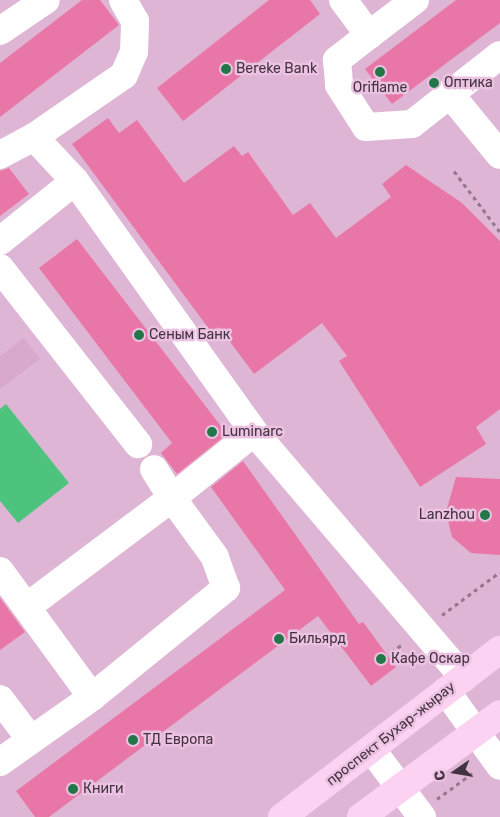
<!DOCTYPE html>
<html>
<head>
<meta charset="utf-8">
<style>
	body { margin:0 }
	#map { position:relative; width:500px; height:817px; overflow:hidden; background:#dfb5d5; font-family:Rubik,sans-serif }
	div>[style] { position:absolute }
	.built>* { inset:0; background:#d8a8cd }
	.green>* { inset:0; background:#4ec37e }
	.building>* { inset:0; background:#e877a7 }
	.path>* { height:3px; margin-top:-1.5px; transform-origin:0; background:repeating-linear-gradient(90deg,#95778e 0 4px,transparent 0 8px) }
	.minor>* { height:28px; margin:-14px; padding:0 14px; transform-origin:14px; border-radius:14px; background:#fff }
	.major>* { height:28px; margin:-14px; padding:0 14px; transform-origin:14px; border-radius:14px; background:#fbd2f2 }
	.dots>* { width:14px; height:14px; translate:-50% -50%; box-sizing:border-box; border:2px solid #ecc2e2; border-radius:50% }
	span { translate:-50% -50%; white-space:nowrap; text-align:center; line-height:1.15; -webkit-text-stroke:5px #ecc2e2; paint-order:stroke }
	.poi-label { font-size:14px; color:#43323f }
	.left { translate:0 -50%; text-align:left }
	.right { translate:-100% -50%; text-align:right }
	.street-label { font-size:14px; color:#43323f }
	.north { position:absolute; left:430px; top:747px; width:50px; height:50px; -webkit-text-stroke:4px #ecc2e2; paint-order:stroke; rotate:257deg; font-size:14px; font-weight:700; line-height:20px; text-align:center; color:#43323f }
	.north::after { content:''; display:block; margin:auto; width:18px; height:22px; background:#43323f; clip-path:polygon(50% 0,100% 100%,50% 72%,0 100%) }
</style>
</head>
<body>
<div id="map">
	<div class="built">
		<div style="clip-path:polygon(24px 338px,40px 359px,0 389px,0 356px)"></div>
	</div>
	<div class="green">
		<div style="clip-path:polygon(6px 404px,69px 483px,18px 523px,0 501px,0 409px)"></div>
	</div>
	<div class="building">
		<div style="clip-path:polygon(82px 0,100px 0,119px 25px,0 117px,0 63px)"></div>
		<div style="clip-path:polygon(269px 0,310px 0,320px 14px,183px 121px,157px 88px)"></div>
		<div style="clip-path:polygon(456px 0,500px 0,500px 23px,392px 104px,365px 69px)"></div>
		<div style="clip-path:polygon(108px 118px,119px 133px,137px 120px,184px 183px,234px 146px,242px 156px,248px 152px,293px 215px,310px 203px,336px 238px,391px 197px,382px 184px,406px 165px,462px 203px,500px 241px,500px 409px,476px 427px,486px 444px,420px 487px,339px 361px,347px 356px,322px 323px,254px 374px,219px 327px,212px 333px,72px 144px)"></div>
		<div style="clip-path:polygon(9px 168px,29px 194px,0 216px,0 171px)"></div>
		<div style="clip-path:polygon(77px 239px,227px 434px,177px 474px,161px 453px,172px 443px,39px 268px)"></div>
		<div style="clip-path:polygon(243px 461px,359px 624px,363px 622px,396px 667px,371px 686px,318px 616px,49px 817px,35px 817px,16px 791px,285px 590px,211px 487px)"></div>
		<div style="clip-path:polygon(456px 477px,500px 479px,500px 555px,471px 553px,452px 537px,446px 512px)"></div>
		<div style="clip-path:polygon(0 598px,25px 632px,0 650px)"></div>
	</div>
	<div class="path">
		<div style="left:454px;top:171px;width:76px;rotate:53deg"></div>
		<div style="left:442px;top:615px;width:72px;rotate:-36.6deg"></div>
		<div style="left:391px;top:652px;width:14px;rotate:-34deg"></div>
		<div style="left:437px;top:799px;width:46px;rotate:-36.1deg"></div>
	</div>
	<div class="minor">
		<div style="left:343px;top:0;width:44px;rotate:53.4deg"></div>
		<div style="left:369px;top:35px;width:41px;rotate:142deg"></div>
		<div style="left:337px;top:60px;width:25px;rotate:85deg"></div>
		<div style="left:339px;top:85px;width:50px;rotate:57.3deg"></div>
		<div style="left:366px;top:127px;width:46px;rotate:-3.7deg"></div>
		<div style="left:412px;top:124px;width:112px;rotate:-38.1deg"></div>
		<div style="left:0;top:31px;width:55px;rotate:-34deg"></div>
		<div style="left:369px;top:35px;width:58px;rotate:-37.3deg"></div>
		<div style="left:449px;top:93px;width:80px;rotate:50.6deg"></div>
		<div style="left:34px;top:137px;width:109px;rotate:-34.6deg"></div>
		<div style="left:124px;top:75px;width:25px;rotate:-67deg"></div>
		<div style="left:134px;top:52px;width:31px;rotate:-88deg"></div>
		<div style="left:135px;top:21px;width:24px;rotate:-120deg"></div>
		<div style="left:0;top:155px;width:38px;rotate:-28deg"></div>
		<div style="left:34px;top:137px;width:60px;rotate:47deg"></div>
		<div style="left:75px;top:181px;width:308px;rotate:54.5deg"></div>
		<div style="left:254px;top:432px;width:323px;rotate:49.5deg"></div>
		<div style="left:0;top:241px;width:96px;rotate:-38.7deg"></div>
		<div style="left:0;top:268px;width:224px;rotate:51.9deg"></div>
		<div style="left:0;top:571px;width:156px;rotate:53.9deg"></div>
		<div style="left:92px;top:697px;width:173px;rotate:-39.1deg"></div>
		<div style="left:226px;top:588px;width:33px;rotate:-110deg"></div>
		<div style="left:215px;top:557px;width:73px;rotate:-126.1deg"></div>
		<div style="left:172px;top:498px;width:105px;rotate:-38.8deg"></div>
		<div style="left:28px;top:606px;width:180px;rotate:-36.9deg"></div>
		<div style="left:172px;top:498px;width:34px;rotate:-122deg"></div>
		<div style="left:446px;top:691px;width:92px;rotate:54.2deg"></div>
		<div style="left:0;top:699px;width:51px;rotate:52.9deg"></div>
		<div style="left:372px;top:750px;width:84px;rotate:53.3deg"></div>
		<div style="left:0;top:762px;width:113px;rotate:-35.2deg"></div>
	</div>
	<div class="major">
		<div style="left:282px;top:817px;width:275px;rotate:-37.5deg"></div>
		<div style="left:361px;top:817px;width:173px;rotate:-36.5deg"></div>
	</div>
	<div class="dots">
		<div style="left:226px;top:69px;background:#237648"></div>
		<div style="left:380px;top:72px;background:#237648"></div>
		<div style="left:434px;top:83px;background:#237648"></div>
		<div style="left:139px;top:335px;background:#237648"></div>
		<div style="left:212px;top:432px;background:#237648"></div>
		<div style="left:485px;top:515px;background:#237648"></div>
		<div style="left:279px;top:639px;background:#237648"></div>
		<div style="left:381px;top:659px;background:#237648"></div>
		<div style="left:133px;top:740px;background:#237648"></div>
		<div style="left:73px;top:789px;background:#237648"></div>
	</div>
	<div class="poi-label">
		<span class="left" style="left:236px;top:69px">Bereke Bank</span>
		<span class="left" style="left:444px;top:83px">Оптика</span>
		<span style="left:380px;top:88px">Oriflame</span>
		<span class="left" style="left:149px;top:335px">Сеным Банк</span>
		<span class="left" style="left:222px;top:432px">Luminarc</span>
		<span class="right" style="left:475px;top:515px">Lanzhou</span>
		<span class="left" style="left:289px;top:639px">Бильярд</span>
		<span class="left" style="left:391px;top:659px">Кафе Оскар</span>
		<span class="left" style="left:143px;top:740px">ТД Европа</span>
		<span class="left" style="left:83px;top:789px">Книги</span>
	</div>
	<div class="street-label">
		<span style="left:391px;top:734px;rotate:-38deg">проспект Бухар-жырау</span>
	</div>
	<div class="north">С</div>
</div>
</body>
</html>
